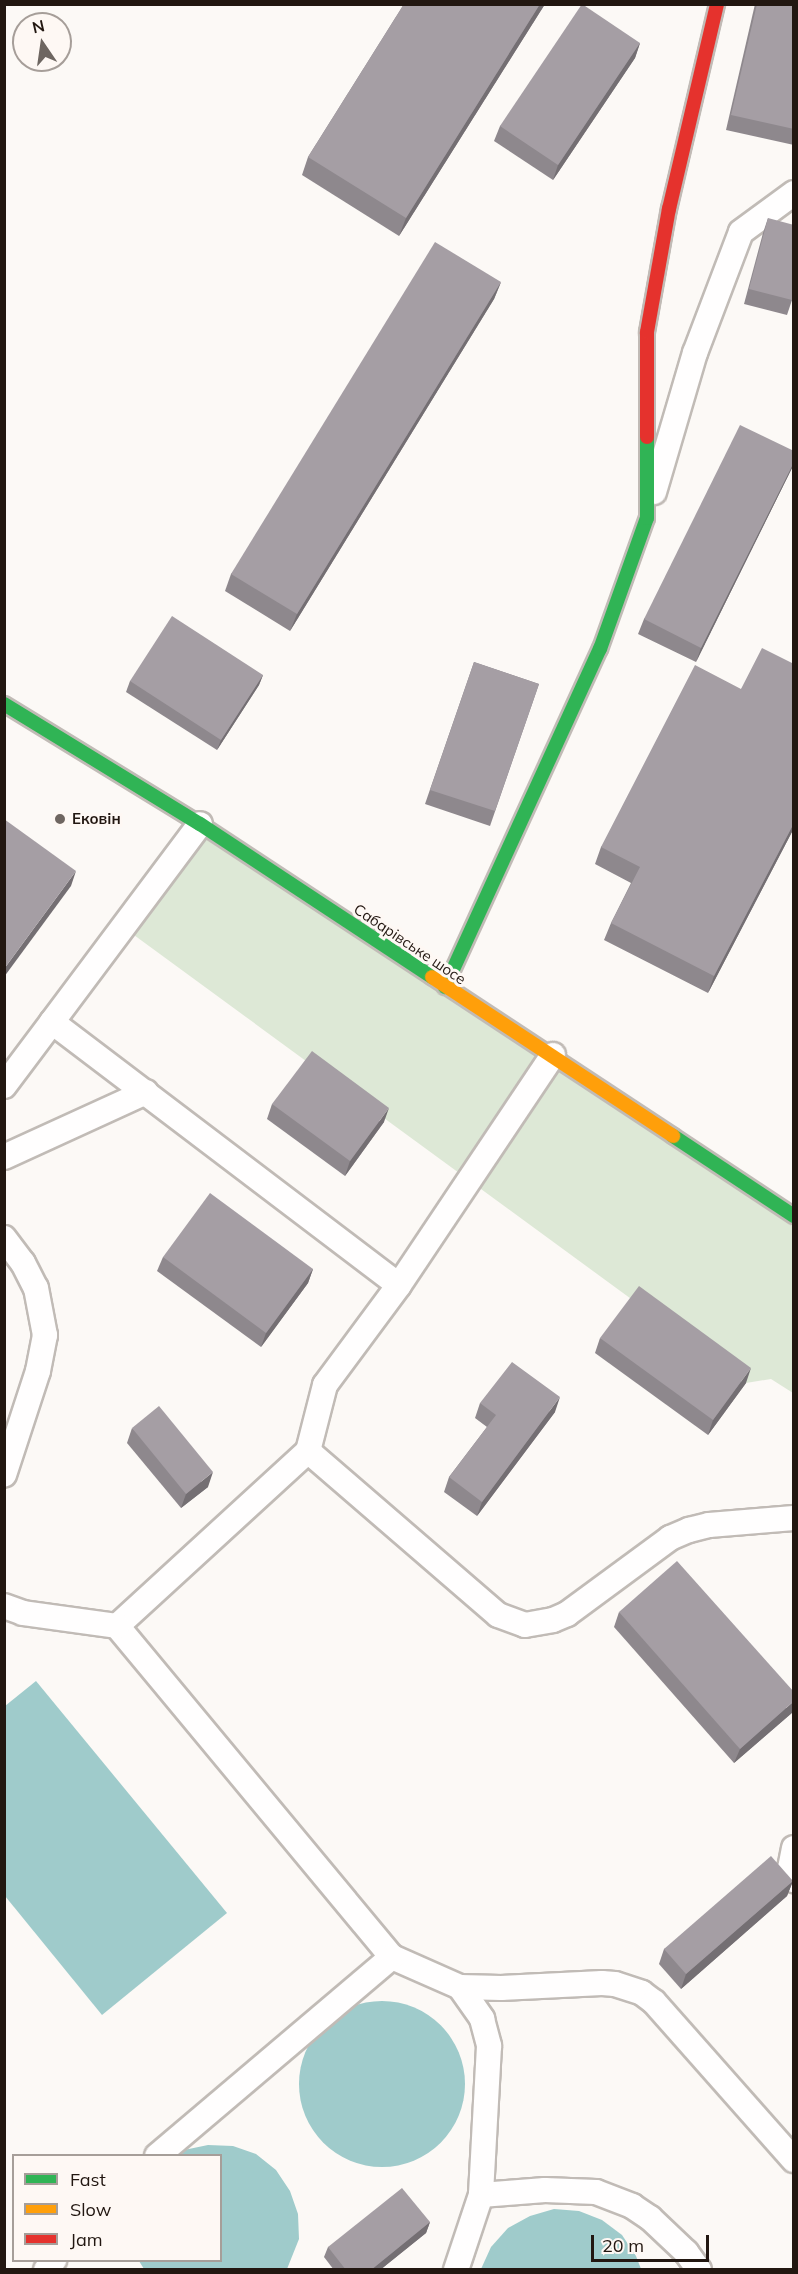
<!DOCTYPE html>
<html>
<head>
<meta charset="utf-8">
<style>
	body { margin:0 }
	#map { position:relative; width:798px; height:2274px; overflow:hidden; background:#fcf9f6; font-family:Mulish,sans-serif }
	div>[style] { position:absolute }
	.green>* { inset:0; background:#dde8d6 }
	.water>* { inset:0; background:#9fcbcb }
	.round { border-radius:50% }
	.roads { filter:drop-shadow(2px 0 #c1bbb6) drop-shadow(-2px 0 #c1bbb6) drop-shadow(0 2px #c1bbb6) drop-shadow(0 -2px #c1bbb6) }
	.lane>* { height:24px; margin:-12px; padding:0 12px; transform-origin:12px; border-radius:12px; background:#fffefe }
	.fast>* { height:14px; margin:-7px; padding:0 7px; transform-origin:7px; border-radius:7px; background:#30b455 }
	.slow>* { height:14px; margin:-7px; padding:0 7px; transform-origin:7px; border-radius:7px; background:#ff9f0a }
	.jam>* { height:14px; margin:-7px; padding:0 7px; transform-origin:7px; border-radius:7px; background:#e5322d }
	.wall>* { inset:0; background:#8e888d }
	.shaded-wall>* { inset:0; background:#746f73 }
	.building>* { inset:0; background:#a59ea4 }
	.dots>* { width:16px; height:16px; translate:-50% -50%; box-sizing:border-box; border:3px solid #fef8f4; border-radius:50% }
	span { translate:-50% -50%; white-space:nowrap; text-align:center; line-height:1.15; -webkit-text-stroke:6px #fef8f4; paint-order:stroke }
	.poi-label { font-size:15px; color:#221711; font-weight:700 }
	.left { translate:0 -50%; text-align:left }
	.street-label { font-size:15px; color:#221711 }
	.frame { position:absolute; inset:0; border:6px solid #221711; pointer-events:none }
	.legend { position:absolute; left:12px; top:2154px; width:210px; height:108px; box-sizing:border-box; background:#fef8f4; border:2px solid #a69e99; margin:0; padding:8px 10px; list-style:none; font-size:18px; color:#221711 }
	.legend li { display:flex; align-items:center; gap:12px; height:30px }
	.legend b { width:30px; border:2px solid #a69e99 }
	.north { position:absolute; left:12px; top:12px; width:60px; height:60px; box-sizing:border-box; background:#fef8f4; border:2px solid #a69e99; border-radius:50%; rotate:347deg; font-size:16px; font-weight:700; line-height:24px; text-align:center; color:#221711 }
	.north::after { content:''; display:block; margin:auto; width:21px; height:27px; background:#6e6661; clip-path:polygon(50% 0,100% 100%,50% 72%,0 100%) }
	.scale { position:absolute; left:591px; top:2235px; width:118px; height:27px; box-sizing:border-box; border:3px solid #221711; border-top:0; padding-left:8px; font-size:18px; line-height:21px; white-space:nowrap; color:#221711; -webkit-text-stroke:4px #fef8f4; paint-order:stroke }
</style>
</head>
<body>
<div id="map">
	<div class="green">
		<div style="clip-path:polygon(200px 824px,793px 1224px,793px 1393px,771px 1379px,746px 1383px,123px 927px)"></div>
	</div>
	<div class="water">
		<div style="clip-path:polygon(36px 1681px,227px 1913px,102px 2015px,5px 1896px,5px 1706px)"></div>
		<div class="round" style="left:299px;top:2001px;width:166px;height:166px"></div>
		<div style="clip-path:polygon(208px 2145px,233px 2146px,256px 2154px,276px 2170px,290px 2191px,298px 2214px,299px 2239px,287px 2269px,144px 2269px,139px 2261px,220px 2260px,220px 2156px,175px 2155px,184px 2150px)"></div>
		<div style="clip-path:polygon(554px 2209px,579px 2211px,602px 2220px,622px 2235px,636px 2256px,641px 2269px,481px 2269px,491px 2247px,508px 2228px,530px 2216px)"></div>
	</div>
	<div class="roads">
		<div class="lane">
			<div style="left:654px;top:492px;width:145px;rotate:-73.6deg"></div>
			<div style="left:695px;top:353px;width:129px;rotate:-69.2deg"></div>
			<div style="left:741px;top:232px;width:66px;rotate:-36.3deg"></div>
			<div style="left:52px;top:1022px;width:247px;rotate:-53.2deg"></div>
			<div style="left:553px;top:1055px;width:277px;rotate:123.8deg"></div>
			<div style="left:399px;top:1285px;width:124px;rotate:126.5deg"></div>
			<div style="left:325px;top:1385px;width:68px;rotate:104.4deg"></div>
			<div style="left:308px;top:1451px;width:259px;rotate:137.5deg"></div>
			<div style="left:117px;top:1626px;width:430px;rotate:50.3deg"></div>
			<div style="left:392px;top:1957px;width:74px;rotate:23.8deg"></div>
			<div style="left:460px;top:1987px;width:41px;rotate:1.4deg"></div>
			<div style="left:501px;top:1988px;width:101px;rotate:-2.8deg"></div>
			<div style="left:602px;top:1983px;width:13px;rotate:4deg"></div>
			<div style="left:615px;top:1984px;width:28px;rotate:18deg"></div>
			<div style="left:642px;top:1993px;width:15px;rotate:37deg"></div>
			<div style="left:654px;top:2002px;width:211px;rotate:48.5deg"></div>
			<div style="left:4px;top:1086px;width:80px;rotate:-53.1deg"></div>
			<div style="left:52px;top:1022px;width:435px;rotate:37.2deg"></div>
			<div style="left:4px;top:1157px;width:156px;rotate:-24.6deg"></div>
			<div style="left:4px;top:1238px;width:31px;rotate:53deg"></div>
			<div style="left:23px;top:1263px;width:28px;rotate:63deg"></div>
			<div style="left:36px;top:1288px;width:48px;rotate:79.2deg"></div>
			<div style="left:45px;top:1335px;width:37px;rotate:101deg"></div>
			<div style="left:38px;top:1371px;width:109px;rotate:108.1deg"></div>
			<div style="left:308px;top:1451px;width:251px;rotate:40.8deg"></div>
			<div style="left:498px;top:1615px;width:29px;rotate:20deg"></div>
			<div style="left:525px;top:1625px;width:28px;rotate:-10deg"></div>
			<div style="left:553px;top:1620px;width:15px;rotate:-23deg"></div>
			<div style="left:567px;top:1614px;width:128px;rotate:-36.4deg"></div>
			<div style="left:670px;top:1538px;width:21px;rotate:-23deg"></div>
			<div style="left:689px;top:1530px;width:21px;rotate:-14deg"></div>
			<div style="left:709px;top:1525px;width:85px;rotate:-4.7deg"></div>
			<div style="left:4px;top:1606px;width:20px;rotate:20deg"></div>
			<div style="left:23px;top:1613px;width:95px;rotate:7.9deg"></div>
			<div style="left:794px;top:1848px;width:20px;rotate:101deg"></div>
			<div style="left:790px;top:1868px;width:13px;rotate:72deg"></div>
			<div style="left:460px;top:1987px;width:39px;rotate:55deg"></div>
			<div style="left:482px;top:2019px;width:28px;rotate:75deg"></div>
			<div style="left:489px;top:2046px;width:149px;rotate:93.1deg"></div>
			<div style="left:481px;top:2195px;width:64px;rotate:-4.5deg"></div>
			<div style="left:545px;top:2190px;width:51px;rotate:2.2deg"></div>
			<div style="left:596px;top:2192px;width:39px;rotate:21deg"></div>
			<div style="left:632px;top:2206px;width:22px;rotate:34deg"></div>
			<div style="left:650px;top:2218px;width:50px;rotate:43.4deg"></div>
			<div style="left:686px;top:2252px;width:22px;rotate:54deg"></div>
			<div style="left:157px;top:2156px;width:308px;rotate:-40.3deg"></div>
			<div style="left:46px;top:2270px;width:13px;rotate:-51deg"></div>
			<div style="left:456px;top:2270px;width:79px;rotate:-71.6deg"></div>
		</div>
		<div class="fast">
			<div style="left:4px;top:704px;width:230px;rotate:31.5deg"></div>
			<div style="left:200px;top:824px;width:278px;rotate:33.4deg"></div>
			<div style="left:445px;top:987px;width:372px;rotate:-65.4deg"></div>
			<div style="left:600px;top:649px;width:139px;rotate:-70.3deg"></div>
			<div style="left:647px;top:518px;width:81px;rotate:-90deg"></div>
			<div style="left:673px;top:1136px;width:145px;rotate:33.5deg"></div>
		</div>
		<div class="slow">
			<div style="left:432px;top:977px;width:289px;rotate:33.4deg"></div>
		</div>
		<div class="jam">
			<div style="left:647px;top:437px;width:105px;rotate:-90deg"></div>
			<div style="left:647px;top:332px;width:125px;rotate:-79.9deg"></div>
			<div style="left:669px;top:209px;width:211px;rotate:-76.8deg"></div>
		</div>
	</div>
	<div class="wall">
		<div style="clip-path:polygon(404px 4px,545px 4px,399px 236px,302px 175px,308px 157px)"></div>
		<div style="clip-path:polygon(755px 4px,794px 4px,794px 145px,726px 130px)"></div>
		<div style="clip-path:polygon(640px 43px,635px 58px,553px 180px,494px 141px,500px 126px)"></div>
		<div style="clip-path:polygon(768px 218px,792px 300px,787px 315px,744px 304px,763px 233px)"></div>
		<div style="clip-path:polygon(501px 282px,494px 299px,290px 631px,225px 591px,231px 574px)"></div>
		<div style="clip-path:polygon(794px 451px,794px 465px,792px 468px,696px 662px,638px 634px,644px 619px)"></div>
		<div style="clip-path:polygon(474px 662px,539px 684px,490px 826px,425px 804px)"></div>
		<div style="clip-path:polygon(794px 664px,794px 828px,708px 993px,604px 940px,611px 923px,631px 883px,595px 864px,601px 847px,741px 689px)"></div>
		<div style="clip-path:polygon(263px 675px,259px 685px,217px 750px,126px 692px,130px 681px)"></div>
		<div style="clip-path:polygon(272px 1104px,384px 1122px,345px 1176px,267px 1119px)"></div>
		<div style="clip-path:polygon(163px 1257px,313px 1269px,308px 1283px,261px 1347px,157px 1271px)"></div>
		<div style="clip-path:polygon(600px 1338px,746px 1383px,708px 1435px,595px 1353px)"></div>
		<div style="clip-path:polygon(480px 1403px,555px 1412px,477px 1516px,444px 1492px,449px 1477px,487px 1427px,475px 1418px)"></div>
		<div style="clip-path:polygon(132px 1428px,208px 1487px,181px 1508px,127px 1443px)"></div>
		<div style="clip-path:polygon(619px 1612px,793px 1712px,734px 1763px,614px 1627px)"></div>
		<div style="clip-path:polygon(793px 1881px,787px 1896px,681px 1989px,659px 1964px,664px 1949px)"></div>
		<div style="clip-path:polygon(430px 2222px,426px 2233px,380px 2270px,334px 2270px,324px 2257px,328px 2247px)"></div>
	</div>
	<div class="shaded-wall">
		<div style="clip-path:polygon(540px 4px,545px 4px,399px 236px,406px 218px)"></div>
		<div style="clip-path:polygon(640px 43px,635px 58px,553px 180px,558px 165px)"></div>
		<div style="clip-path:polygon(501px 282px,494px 299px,290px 631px,297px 614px)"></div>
		<div style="clip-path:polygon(794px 462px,792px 468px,696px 662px,701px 648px)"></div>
		<div style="clip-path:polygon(263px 675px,259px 685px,217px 750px,221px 740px)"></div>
		<div style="clip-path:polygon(794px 823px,794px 828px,708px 993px,714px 976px)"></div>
		<div style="clip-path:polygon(76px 871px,71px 886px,4px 977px,4px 969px)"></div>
		<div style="clip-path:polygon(389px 1108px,384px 1122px,345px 1176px,350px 1161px)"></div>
		<div style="clip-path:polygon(313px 1269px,308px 1283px,261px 1347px,266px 1333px)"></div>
		<div style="clip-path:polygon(751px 1368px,746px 1383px,708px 1435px,713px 1420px)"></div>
		<div style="clip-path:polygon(560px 1397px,555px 1412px,477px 1516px,482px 1502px)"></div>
		<div style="clip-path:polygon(213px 1472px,208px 1487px,181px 1508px,186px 1494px)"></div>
		<div style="clip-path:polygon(794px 1701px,793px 1712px,734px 1763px,740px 1749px)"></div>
		<div style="clip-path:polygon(793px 1881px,787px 1896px,681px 1989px,686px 1974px)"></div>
		<div style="clip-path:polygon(430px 2222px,426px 2233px,380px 2270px,371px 2270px)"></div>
	</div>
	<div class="building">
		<div style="clip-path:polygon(404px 4px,540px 4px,406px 218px,308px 157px)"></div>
		<div style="clip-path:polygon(582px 4px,640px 43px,558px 165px,500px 126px)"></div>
		<div style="clip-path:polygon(757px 4px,794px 4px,794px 129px,731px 115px)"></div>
		<div style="clip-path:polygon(768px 218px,794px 225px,794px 294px,792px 300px,749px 289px)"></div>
		<div style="clip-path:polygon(435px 242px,501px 282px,297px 614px,231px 574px)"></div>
		<div style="clip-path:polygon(740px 425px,794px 451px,794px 462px,701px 648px,644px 619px)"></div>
		<div style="clip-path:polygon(172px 616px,263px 675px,221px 740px,130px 681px)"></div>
		<div style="clip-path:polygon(762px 648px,794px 664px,794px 823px,714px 976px,611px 923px,640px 867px,601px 847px,695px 665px,741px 689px)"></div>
		<div style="clip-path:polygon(474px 662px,539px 684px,495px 811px,430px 790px)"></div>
		<div style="clip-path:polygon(4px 819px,76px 871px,4px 969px)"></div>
		<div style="clip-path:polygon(312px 1051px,389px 1108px,350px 1161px,272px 1104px)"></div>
		<div style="clip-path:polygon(210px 1193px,313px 1269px,266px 1333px,163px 1257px)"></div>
		<div style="clip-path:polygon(639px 1286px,751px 1368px,713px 1420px,600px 1338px)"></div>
		<div style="clip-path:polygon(512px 1362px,560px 1397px,482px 1502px,449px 1477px,496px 1415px,480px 1403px)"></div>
		<div style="clip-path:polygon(159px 1406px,213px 1472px,186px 1494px,132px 1428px)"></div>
		<div style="clip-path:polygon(677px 1561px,794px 1692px,794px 1701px,740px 1749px,619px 1612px)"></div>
		<div style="clip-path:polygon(771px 1856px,793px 1881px,686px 1974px,664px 1949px)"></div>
		<div style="clip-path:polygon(402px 2188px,430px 2222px,371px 2270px,346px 2270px,328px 2247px)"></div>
	</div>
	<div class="dots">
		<div style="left:60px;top:819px;background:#6e6661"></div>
	</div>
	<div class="poi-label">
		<span class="left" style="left:72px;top:819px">Ековін</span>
	</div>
	<div class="street-label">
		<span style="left:410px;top:944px;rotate:34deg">Сабарівське шосе</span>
	</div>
	<div class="frame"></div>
	<ul class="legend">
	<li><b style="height:8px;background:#30b455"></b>Fast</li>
	<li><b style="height:8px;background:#ff9f0a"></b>Slow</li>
	<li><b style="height:8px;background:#e5322d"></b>Jam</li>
	</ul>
	<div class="north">N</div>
	<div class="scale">20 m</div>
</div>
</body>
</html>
